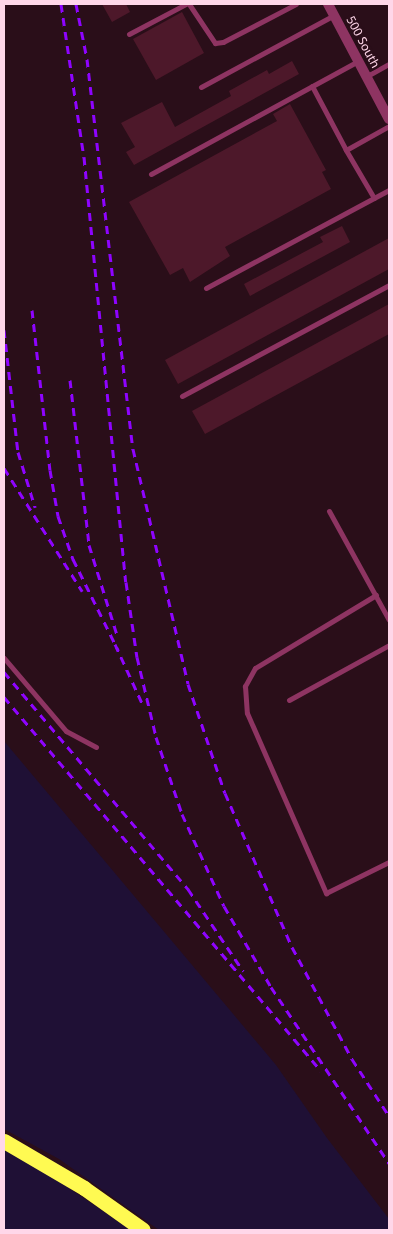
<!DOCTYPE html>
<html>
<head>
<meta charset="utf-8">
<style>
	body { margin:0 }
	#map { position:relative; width:393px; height:1234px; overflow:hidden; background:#2a0e19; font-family:"Noto Sans",sans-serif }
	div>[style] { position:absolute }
	.green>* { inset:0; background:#1f1035 }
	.building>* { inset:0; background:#4d182a }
	.service>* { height:5px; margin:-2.5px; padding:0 2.5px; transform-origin:2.5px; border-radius:2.5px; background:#8e3462 }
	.tertiary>* { height:10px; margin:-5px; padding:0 5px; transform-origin:5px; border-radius:5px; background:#8e3462 }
	.motorway>* { height:15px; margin:-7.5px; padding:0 7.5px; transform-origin:7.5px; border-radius:7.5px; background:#fffa52 }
	.rail>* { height:3px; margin-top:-1.5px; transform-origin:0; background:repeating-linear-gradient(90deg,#8e03ff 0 8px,transparent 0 14px) }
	span { translate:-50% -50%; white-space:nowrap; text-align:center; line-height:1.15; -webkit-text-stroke:5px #2a0e19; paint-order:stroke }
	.street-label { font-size:12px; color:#ffd7e9 }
	.frame { position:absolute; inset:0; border:5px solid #ffd7e9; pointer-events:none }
</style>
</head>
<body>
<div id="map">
	<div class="green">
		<div style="clip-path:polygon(4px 741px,276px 1065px,327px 1138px,389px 1219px,389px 1230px,159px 1230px,59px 1159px,4px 1129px)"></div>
		<div style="clip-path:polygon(4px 1150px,51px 1176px,131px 1230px,4px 1230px)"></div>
	</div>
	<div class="building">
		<div style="clip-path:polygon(102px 4px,126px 4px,130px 12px,112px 22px)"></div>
		<div style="clip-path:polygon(182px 12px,204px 53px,156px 80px,133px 39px)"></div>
		<div style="clip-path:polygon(292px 61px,299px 74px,134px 165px,126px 152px,135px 147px,121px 123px,162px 102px,175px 127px,231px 96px,229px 91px,267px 70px,269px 74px)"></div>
		<div style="clip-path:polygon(290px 104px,326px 170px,322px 172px,331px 189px,225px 247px,230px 256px,190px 282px,183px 268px,170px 275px,129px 202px,277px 121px,273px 114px)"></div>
		<div style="clip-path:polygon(342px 226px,350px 242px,250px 296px,244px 284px,323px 242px,320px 237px)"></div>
		<div style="clip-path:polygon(389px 238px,389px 269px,178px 384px,165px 360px)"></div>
		<div style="clip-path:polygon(389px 304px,389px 334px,205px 434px,192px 411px)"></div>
	</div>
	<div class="service">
		<div style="left:189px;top:4px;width:47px;rotate:56.3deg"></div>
		<div style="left:215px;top:43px;width:8px;rotate:-7deg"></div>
		<div style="left:223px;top:42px;width:82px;rotate:-27.5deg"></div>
		<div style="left:129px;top:34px;width:64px;rotate:-27.8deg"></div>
		<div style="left:367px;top:76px;width:25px;rotate:-29deg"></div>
		<div style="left:312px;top:86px;width:72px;rotate:62deg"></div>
		<div style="left:201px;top:87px;width:151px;rotate:-28.4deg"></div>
		<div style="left:151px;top:174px;width:236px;rotate:-28.6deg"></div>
		<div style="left:374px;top:198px;width:56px;rotate:-120.3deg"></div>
		<div style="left:346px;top:150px;width:49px;rotate:-29.2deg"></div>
		<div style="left:206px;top:288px;width:208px;rotate:-28.2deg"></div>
		<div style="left:182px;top:396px;width:235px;rotate:-28.2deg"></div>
		<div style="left:329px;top:511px;width:124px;rotate:61.2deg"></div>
		<div style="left:376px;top:595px;width:141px;rotate:148.9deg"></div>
		<div style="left:255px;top:668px;width:21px;rotate:119deg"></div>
		<div style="left:245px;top:686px;width:27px;rotate:86deg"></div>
		<div style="left:247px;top:713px;width:197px;rotate:66.3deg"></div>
		<div style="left:326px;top:893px;width:70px;rotate:-26.2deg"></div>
		<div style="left:4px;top:658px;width:96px;rotate:49.7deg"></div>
		<div style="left:66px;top:731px;width:34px;rotate:28deg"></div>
		<div style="left:289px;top:700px;width:114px;rotate:-28.8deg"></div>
	</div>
	<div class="tertiary">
		<div style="left:328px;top:4px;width:130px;rotate:62.1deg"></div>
	</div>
	<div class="motorway">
		<div style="left:4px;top:1141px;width:93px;rotate:30.4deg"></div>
		<div style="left:84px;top:1188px;width:72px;rotate:35.4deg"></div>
	</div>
	<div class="rail">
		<div style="left:61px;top:4px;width:155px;rotate:81.5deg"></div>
		<div style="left:84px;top:157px;width:427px;rotate:84.4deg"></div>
		<div style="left:126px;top:582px;width:76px;rotate:81.7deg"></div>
		<div style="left:137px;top:657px;width:82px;rotate:76.6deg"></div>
		<div style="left:156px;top:737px;width:81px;rotate:71.3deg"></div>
		<div style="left:182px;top:814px;width:101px;rotate:65.5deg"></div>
		<div style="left:224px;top:906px;width:94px;rotate:59.9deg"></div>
		<div style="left:271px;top:987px;width:212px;rotate:56.2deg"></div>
		<div style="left:76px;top:4px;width:56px;rotate:78.7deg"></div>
		<div style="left:87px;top:59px;width:393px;rotate:83.3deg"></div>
		<div style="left:133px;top:449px;width:241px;rotate:76.8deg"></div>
		<div style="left:188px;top:684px;width:115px;rotate:71.3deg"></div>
		<div style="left:225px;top:793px;width:168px;rotate:66.5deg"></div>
		<div style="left:292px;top:947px;width:127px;rotate:61.8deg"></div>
		<div style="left:352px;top:1059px;width:68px;rotate:57deg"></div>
		<div style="left:32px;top:310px;width:161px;rotate:83.6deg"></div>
		<div style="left:50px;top:470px;width:47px;rotate:80.1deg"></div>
		<div style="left:58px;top:516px;width:46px;rotate:70.8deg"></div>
		<div style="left:73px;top:559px;width:102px;rotate:63.7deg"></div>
		<div style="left:4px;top:330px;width:123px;rotate:83.5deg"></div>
		<div style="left:18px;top:452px;width:58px;rotate:72.8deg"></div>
		<div style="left:70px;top:380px;width:166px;rotate:83.4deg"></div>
		<div style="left:89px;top:545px;width:94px;rotate:72.7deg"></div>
		<div style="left:4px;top:468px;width:146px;rotate:57.6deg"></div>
		<div style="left:115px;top:644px;width:65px;rotate:65.4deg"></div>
		<div style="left:4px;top:672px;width:285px;rotate:49.7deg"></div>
		<div style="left:188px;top:889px;width:99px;rotate:56.1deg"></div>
		<div style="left:4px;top:697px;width:490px;rotate:49.7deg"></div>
	</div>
	<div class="street-label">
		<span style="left:363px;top:42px;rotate:62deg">500 South</span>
	</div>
	<div class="frame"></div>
</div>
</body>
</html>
